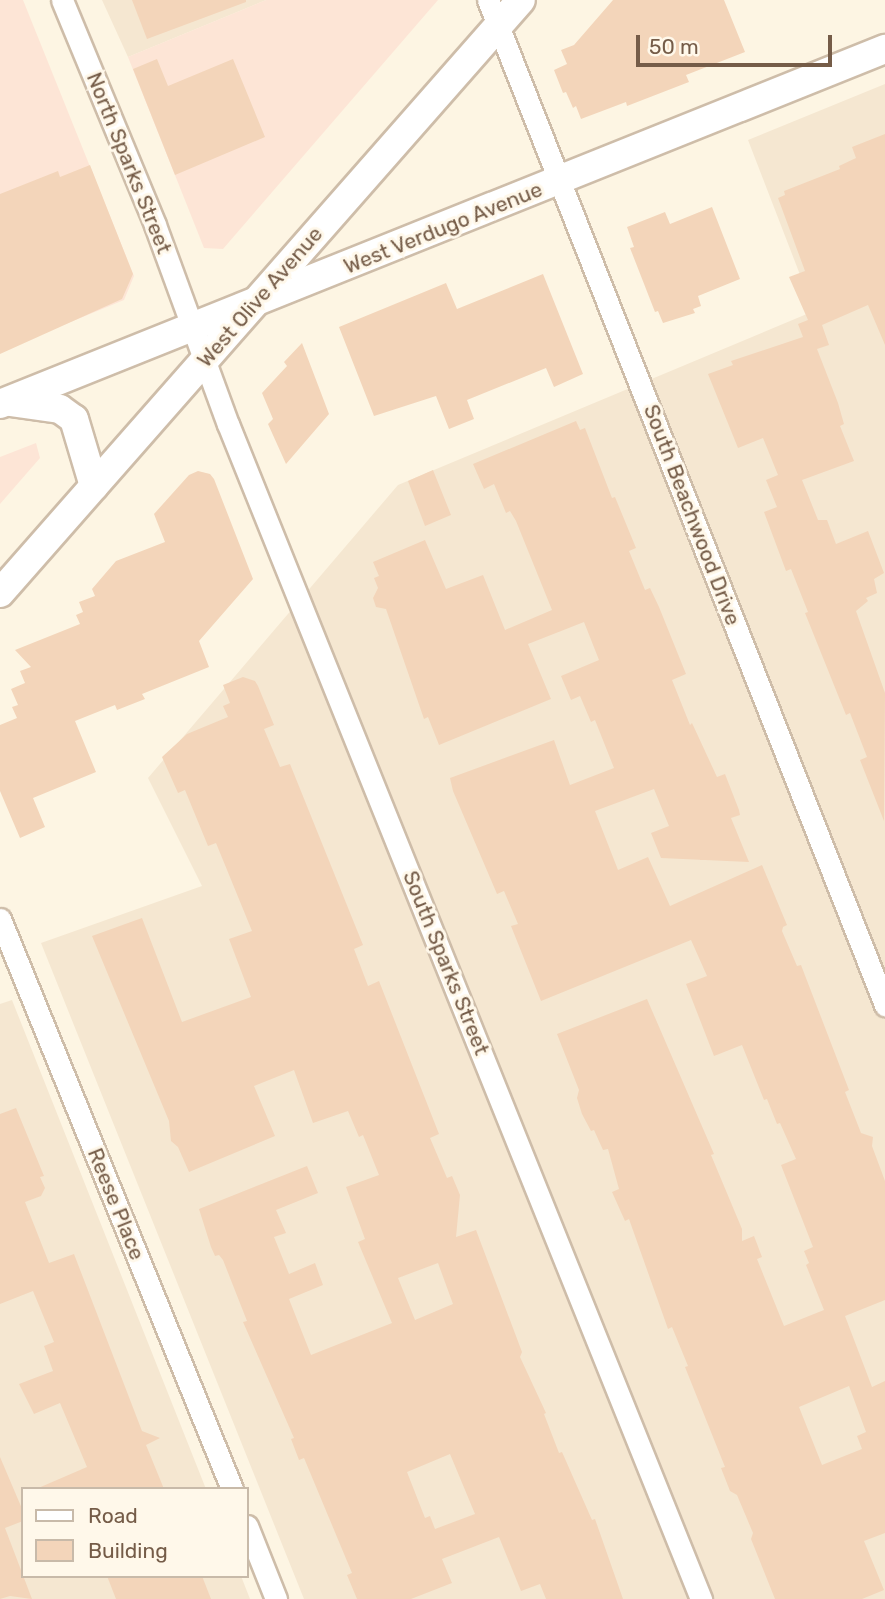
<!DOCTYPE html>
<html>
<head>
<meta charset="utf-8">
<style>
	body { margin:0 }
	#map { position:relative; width:885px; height:1599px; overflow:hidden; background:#fdf5e3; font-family:Rubik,sans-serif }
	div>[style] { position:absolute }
	.residential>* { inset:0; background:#f5e7d1 }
	.commercial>* { inset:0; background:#fde5d6 }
	.building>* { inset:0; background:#f3d5ba }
	.roads { filter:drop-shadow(2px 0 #cebda9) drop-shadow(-2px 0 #cebda9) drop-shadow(0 2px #cebda9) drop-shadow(0 -2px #cebda9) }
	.minor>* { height:21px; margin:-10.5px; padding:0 10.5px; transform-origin:10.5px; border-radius:10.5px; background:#fff }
	.secondary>* { height:28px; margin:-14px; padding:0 14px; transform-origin:14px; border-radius:14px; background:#fff }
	span { translate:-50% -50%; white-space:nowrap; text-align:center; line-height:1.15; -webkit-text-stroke:6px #fff8ea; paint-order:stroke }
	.street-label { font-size:21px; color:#755c48 }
	.legend { position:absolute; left:21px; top:1487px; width:228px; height:91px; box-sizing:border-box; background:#fff8ea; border:2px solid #c8baa9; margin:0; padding:9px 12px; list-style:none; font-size:21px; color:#755c48 }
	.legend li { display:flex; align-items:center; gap:14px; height:35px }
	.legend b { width:35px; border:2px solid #c8baa9 }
	.scale { position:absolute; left:636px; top:35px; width:196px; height:32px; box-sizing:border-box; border:4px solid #755c48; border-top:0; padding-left:9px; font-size:21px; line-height:24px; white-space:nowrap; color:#755c48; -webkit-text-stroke:5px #fff8ea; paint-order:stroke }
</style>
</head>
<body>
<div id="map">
	<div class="residential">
		<div style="clip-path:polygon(102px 0,266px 0,128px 57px)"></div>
		<div style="clip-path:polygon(885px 84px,885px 1599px,304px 1599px,41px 943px,202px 886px,148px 778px,398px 485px,814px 311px,748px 140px)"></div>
		<div style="clip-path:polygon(12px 1000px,206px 1489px,23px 1489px,23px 1576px,241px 1576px,250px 1599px,0 1599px,0 1004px)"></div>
	</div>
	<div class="commercial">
		<div style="clip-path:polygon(0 0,23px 0,134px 276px,124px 300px,0 351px)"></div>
		<div style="clip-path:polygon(266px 0,438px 0,223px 249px,204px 248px,128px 57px)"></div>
		<div style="clip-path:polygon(36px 443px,40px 458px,0 504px,0 457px)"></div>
	</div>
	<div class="building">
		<div style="clip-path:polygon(132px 0,246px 0,246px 2px,147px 39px)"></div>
		<div style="clip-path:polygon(613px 0,724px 0,745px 52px,686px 75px,689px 82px,627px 106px,626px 102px,581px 119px,576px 106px,573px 108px,566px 92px,563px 93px,554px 70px,567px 64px,561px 50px,574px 45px)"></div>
		<div style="clip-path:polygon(157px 59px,168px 86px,233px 59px,265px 137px,175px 175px,133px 69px)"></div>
		<div style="clip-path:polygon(885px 134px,885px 345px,868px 305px,822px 325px,829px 345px,817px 349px,838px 403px,844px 424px,840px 426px,854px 461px,802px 480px,818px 520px,827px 520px,836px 544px,868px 531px,884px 573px,874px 579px,877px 593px,866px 598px,868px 601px,856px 611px,885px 693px,884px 821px,860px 760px,867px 757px,850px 713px,846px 715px,805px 613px,808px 612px,791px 569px,786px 571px,764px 512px,777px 507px,766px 480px,778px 475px,763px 438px,738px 448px,708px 374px,733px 365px,731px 361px,803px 337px,798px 324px,808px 320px,789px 277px,805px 271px,778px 198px,785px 195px,784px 191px,840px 169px,839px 166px,856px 158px,852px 147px)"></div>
		<div style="clip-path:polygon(90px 165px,133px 274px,122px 299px,0 354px,0 194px,58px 171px,60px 177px)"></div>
		<div style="clip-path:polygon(712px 207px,740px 279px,698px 296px,701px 306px,693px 309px,695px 313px,663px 323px,658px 311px,655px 312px,630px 248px,634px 247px,627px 227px,665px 212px,670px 224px)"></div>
		<div style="clip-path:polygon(543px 274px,583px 374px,554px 387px,546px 368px,467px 400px,474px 419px,449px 429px,436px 396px,374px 416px,339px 327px,446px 283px,457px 309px)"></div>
		<div style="clip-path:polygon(302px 343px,329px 414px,286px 464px,268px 424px,273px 419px,262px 393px,287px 366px,284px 362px)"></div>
		<div style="clip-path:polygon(evenodd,576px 421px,580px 430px,585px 428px,612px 498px,615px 497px,636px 548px,629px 551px,645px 590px,650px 588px,659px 607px,686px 674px,672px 680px,690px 725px,692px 723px,717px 777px,725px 774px,739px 810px,740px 815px,731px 818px,749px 862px,661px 858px,651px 833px,669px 826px,654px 789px,595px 811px,618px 870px,648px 857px,670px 906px,762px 865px,787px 925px,783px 927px,782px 931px,797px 966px,801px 965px,849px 1090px,845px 1092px,861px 1133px,873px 1137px,872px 1146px,885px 1181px,885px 1300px,845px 1316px,872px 1387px,885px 1381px,885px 1533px,864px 1541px,884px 1590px,862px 1599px,775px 1599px,751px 1539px,753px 1533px,737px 1495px,730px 1491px,721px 1468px,725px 1467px,685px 1367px,688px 1366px,672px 1327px,668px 1329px,629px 1219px,625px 1221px,612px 1192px,619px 1189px,608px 1149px,603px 1150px,594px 1130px,591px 1131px,582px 1114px,577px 1098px,579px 1090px,557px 1034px,647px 999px,714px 1154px,711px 1155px,742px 1229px,742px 1241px,754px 1236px,762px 1257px,757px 1259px,784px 1326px,824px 1310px,806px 1265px,809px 1263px,804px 1251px,813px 1247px,781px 1165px,796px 1159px,780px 1123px,777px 1124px,767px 1099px,764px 1100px,742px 1045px,714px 1056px,686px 984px,707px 976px,691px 940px,541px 1001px,511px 926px,518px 924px,504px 891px,497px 894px,453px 791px,450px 778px,554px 740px,570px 785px,614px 768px,595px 720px,591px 722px,580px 696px,571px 700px,561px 676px,599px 660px,584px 622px,528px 644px,551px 699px,439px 745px,428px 717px,424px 719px,386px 609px,376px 607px,373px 598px,378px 588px,374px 578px,379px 576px,373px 562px,425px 540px,446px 589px,483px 575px,505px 630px,552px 610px,516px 521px,510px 511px,506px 513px,494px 484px,484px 489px,473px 464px,576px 421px,849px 1386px,866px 1432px,857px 1436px,862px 1449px,822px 1465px,799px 1407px,849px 1386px)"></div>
		<div style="clip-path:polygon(433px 470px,451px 515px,425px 526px,408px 481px)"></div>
		<div style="clip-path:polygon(198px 471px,210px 474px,214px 479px,253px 579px,199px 641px,209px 667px,142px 694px,145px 699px,117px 710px,115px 705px,75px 721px,96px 772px,33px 798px,45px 827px,20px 838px,0 791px,0 725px,17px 718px,12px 707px,18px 705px,11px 689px,25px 683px,20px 671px,31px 667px,15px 650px,80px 624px,76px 615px,83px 612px,79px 602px,95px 596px,92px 589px,116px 561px,165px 542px,154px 514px,189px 475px)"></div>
		<div style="clip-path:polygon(evenodd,243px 677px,255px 681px,258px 686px,274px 725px,264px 729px,280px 767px,290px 764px,363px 945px,354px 949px,368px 986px,379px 981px,439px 1134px,430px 1138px,447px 1178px,452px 1176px,460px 1195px,456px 1237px,476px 1230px,522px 1352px,520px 1357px,546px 1413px,544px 1414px,559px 1453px,562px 1452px,592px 1520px,595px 1519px,623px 1599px,546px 1599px,540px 1584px,521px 1591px,499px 1537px,442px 1559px,452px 1583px,411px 1599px,357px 1599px,347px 1575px,352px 1573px,304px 1458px,299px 1460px,291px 1439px,294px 1438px,243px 1322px,247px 1321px,223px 1260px,219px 1255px,215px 1256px,211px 1247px,199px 1209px,307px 1166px,318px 1193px,276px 1210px,286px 1233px,274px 1237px,289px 1274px,315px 1263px,323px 1285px,289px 1299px,311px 1355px,392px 1323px,358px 1242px,365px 1239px,346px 1187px,379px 1175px,363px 1135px,359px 1137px,348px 1111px,313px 1123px,294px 1070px,254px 1086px,275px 1136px,189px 1172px,178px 1147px,171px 1141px,169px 1121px,92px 936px,142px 918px,182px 1022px,251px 997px,229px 939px,252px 931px,216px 843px,208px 846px,185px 790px,178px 793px,162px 757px,187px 734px,228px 717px,223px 706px,230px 703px,223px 685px,243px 677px,438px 1263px,453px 1304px,415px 1320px,398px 1278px,438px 1263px,243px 677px,450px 1454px,475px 1514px,435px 1529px,430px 1516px,425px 1518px,407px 1472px,450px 1454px)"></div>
		<div style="clip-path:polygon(16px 1108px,44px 1176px,40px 1177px,45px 1188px,41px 1196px,25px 1202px,49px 1263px,74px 1254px,142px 1431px,160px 1438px,146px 1445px,164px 1489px,36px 1489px,87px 1467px,60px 1403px,34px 1414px,19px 1384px,53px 1371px,44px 1346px,54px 1342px,33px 1291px,0 1304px,0 1114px)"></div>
		<div style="clip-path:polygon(0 1457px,23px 1511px,23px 1521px,5px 1528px,32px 1599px,10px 1596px,0 1599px)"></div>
		<div style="clip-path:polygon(107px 1576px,202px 1576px,211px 1599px,116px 1599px)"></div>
	</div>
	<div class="roads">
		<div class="minor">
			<div style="left:62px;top:0;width:243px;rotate:67.5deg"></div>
			<div style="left:155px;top:225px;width:212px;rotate:69.9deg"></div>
			<div style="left:228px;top:424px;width:1267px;rotate:68.07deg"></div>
			<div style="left:488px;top:0;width:1081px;rotate:68.44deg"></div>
			<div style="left:0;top:919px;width:615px;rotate:67.85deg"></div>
			<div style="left:247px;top:1526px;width:79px;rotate:68.3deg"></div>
		</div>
		<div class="secondary">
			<div style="left:10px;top:402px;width:50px;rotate:8deg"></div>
			<div style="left:60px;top:409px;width:17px;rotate:36deg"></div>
			<div style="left:74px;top:419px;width:70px;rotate:73.4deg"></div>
			<div style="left:0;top:404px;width:954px;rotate:-21.86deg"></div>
			<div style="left:0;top:593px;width:789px;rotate:-48.7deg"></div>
		</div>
	</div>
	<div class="street-label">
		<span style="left:129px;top:163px;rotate:68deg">North Sparks Street</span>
		<span style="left:443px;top:228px;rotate:-22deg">West Verdugo Avenue</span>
		<span style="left:260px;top:297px;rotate:-49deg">West Olive Avenue</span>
		<span style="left:692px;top:515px;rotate:69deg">South Beachwood Drive</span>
		<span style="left:446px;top:963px;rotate:68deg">South Sparks Street</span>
		<span style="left:116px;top:1204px;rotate:68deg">Reese Place</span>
	</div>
	<ul class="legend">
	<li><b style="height:9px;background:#fff"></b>Road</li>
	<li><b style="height:19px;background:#f3d5ba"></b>Building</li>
	</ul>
	<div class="scale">50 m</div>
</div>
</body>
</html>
